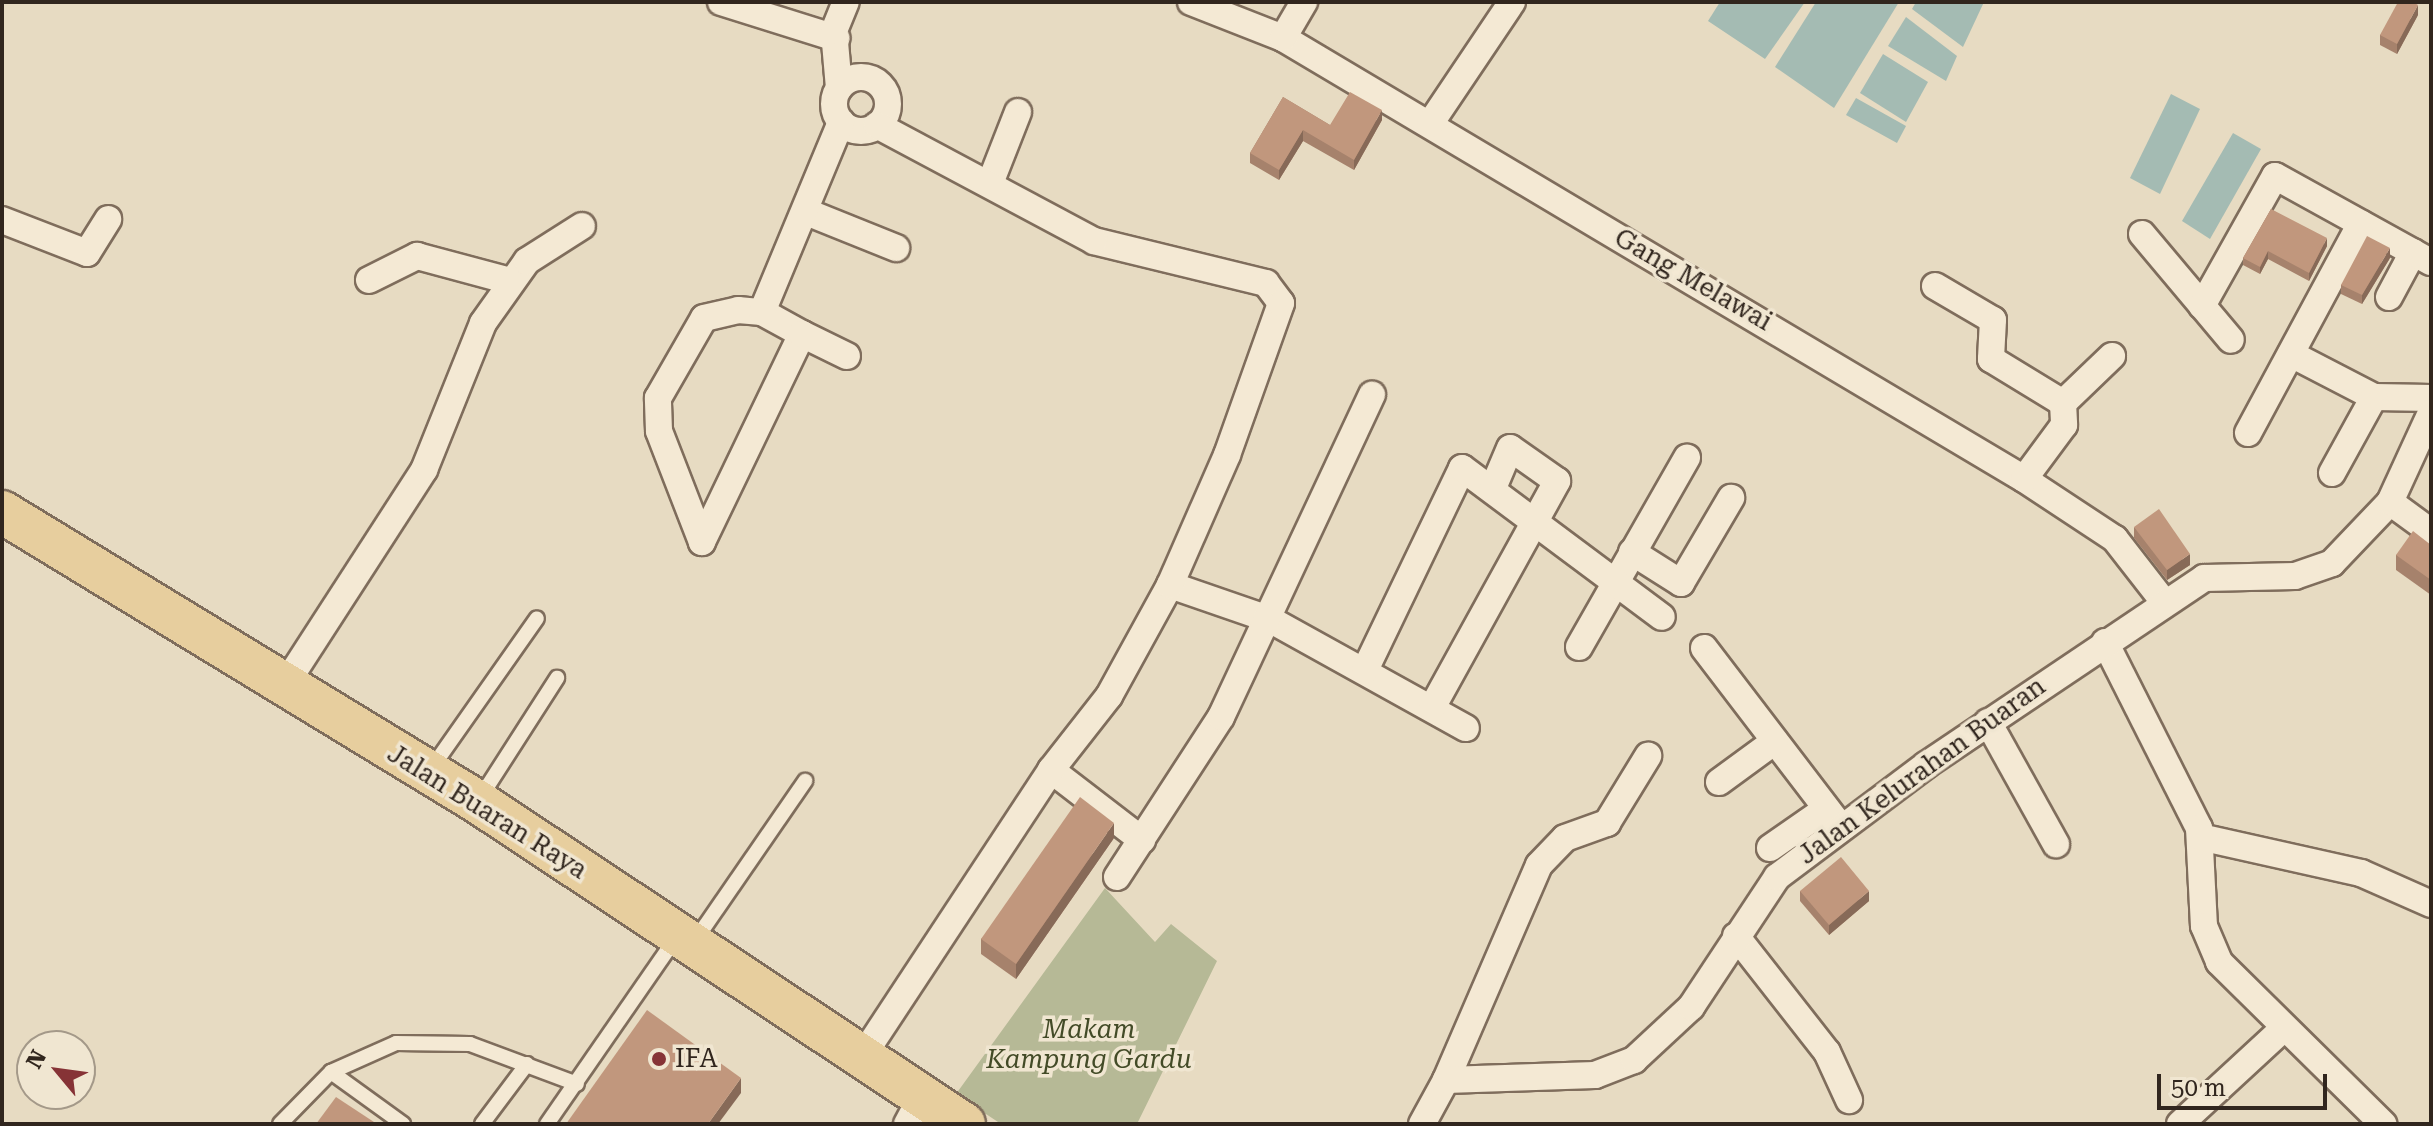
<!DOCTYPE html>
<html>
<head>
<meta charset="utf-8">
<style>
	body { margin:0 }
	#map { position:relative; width:2433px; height:1126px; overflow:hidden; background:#e7dbc2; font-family:"Roboto Serif",serif }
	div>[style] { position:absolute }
	.cemetery>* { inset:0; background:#b6b996 }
	.water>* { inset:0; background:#a4bbb3 }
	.roads { filter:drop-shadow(2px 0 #7f6d5c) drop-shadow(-2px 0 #7f6d5c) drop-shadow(0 2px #7f6d5c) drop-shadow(0 -2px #7f6d5c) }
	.service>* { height:14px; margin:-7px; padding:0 7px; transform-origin:7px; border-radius:7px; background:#f4e9d4 }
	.minor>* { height:26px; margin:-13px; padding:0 13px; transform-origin:13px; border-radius:13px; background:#f4e9d4 }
	.minor>.ring { margin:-13px; padding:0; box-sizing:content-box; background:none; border:26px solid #f4e9d4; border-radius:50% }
	.primary>* { height:42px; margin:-21px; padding:0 21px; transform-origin:21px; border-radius:21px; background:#e7ce9e }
	.wall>* { inset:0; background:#a6826c }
	.shaded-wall>* { inset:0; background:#876a58 }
	.building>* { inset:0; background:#c1977d }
	.dots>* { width:22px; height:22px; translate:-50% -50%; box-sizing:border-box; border:4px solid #f0e6d1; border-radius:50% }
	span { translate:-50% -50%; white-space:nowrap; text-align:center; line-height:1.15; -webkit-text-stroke:7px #f0e6d1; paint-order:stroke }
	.street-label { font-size:26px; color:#31261e }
	.park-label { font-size:26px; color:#434b27; font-style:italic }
	.poi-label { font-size:26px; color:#31261e }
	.left { translate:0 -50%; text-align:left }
	.frame { position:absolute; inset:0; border:4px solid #31261e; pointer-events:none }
	.north { position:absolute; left:16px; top:1030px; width:80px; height:80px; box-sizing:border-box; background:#f0e6d1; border:2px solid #a49989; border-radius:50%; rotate:299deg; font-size:22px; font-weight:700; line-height:32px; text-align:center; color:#31261e }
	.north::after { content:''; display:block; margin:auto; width:28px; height:36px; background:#863336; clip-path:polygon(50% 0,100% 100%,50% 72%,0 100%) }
	.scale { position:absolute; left:2157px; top:1074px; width:170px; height:36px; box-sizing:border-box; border:4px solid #31261e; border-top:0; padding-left:10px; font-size:24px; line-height:28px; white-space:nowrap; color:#31261e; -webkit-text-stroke:6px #f0e6d1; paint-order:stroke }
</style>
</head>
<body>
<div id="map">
	<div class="cemetery">
		<div style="clip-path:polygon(1105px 888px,1155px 942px,1171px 924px,1217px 961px,1137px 1124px,1001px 1124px,956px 1094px)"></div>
	</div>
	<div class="water">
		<div style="clip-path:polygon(1720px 2px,1805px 2px,1765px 59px,1708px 21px)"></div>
		<div style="clip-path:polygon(1816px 2px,1899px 2px,1834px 108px,1775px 67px)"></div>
		<div style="clip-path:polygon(1916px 2px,1984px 2px,1963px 47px,1912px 9px)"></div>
		<div style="clip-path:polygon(1906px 17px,1957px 56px,1946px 81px,1888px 46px)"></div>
		<div style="clip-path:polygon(1883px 54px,1928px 82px,1906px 122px,1860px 93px)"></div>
		<div style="clip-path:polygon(2171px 94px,2200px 109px,2160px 194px,2130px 178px)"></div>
		<div style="clip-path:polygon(1856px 98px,1906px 126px,1897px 143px,1846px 115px)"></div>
		<div style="clip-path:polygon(2233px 133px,2261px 149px,2210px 239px,2182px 221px)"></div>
	</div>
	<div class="roads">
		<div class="service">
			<div style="left:431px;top:769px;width:184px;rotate:-54.9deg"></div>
			<div style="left:480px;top:798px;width:143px;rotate:-57.3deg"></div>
			<div style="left:694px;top:942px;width:196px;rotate:-55.4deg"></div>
			<div style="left:331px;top:1072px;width:89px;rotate:35.8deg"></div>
			<div style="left:280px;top:1124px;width:73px;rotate:-45.6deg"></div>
			<div style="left:331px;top:1072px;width:71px;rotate:-24deg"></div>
			<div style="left:396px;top:1043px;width:74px;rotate:0.8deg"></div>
			<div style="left:470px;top:1044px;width:114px;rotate:20.5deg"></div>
			<div style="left:482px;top:1124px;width:75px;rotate:-53.1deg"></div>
			<div style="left:547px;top:1124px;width:226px;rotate:-55.3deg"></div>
		</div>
		<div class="minor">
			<div style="left:721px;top:2px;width:121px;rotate:17.4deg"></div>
			<div style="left:1191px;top:2px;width:99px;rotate:21.4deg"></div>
			<div style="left:1283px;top:38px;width:862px;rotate:30.76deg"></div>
			<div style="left:2024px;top:479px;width:109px;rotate:33.4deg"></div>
			<div style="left:2115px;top:539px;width:80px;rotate:52.1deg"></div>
			<div style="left:1283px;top:38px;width:42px;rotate:-59.7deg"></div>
			<div class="ring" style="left:834px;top:77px;width:28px;height:28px"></div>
			<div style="left:839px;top:88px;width:57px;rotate:-95deg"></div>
			<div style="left:834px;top:31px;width:31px;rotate:-68deg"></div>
			<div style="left:1430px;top:124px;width:147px;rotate:-56.1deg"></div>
			<div style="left:991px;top:181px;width:74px;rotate:-68.6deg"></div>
			<div style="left:809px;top:213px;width:94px;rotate:21.9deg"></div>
			<div style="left:2px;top:220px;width:91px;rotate:21.2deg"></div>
			<div style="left:87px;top:253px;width:40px;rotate:-58deg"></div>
			<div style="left:2142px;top:234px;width:138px;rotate:50deg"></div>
			<div style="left:369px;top:280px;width:54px;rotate:-26.6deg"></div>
			<div style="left:417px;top:256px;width:96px;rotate:15deg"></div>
			<div style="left:1935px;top:286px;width:67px;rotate:30.4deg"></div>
			<div style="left:1993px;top:320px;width:39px;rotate:93deg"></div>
			<div style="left:1991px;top:359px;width:84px;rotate:31.4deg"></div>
			<div style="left:2063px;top:403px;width:22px;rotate:87deg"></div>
			<div style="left:2064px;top:425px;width:67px;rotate:126.5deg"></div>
			<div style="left:2389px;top:297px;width:51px;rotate:-61.9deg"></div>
			<div style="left:2202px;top:306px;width:149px;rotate:-60.7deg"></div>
			<div style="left:2275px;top:176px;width:178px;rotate:28.9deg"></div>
			<div style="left:738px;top:310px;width:24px;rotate:5deg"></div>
			<div style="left:762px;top:312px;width:46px;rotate:28.8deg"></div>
			<div style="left:802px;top:334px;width:231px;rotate:115.7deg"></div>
			<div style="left:702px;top:542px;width:119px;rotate:-111.2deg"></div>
			<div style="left:659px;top:431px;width:33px;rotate:-92deg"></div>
			<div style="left:658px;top:398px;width:92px;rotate:-60.1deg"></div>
			<div style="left:704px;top:318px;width:35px;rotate:-13deg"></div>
			<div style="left:762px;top:312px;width:206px;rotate:-67.4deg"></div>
			<div style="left:802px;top:334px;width:50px;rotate:26.1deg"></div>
			<div style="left:2291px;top:354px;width:93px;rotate:27.4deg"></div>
			<div style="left:2374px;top:397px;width:57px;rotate:1deg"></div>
			<div style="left:2063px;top:403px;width:68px;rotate:-43.8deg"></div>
			<div style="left:2248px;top:433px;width:238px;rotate:-61.7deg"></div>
			<div style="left:2332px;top:473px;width:87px;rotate:-61.1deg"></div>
			<div style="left:2390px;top:502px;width:51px;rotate:36.2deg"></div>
			<div style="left:1632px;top:552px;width:58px;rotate:32.3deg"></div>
			<div style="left:1681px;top:583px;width:99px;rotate:-59.5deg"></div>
			<div style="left:1170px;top:585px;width:105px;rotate:19deg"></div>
			<div style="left:1269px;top:619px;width:225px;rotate:29deg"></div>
			<div style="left:2105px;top:642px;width:208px;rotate:63.2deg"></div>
			<div style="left:2199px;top:828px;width:98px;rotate:87.1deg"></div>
			<div style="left:2204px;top:926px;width:39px;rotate:67deg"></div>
			<div style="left:2219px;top:962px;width:231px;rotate:44.6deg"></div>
			<div style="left:1579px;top:647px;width:218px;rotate:-60.3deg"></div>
			<div style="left:1704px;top:648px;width:225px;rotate:52.6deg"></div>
			<div style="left:1365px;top:670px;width:224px;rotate:-64.3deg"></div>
			<div style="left:1462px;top:468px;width:249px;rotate:36.7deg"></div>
			<div style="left:283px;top:688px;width:260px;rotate:-57.1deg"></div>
			<div style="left:424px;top:470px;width:158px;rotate:-68.1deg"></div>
			<div style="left:483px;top:323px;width:76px;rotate:-54.6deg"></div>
			<div style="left:527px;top:261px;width:65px;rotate:-32.5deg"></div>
			<div style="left:1433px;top:706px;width:257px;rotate:-61.1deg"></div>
			<div style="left:1557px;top:481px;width:57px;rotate:-144.9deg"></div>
			<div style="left:1510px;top:448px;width:43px;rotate:113deg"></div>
			<div style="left:1988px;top:722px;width:140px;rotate:60.9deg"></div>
			<div style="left:1051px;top:770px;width:115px;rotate:37.6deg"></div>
			<div style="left:1719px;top:782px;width:69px;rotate:-36.2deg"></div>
			<div style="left:2200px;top:837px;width:165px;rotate:12.6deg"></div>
			<div style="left:2361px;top:873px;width:77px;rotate:23.9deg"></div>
			<div style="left:1770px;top:848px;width:68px;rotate:-34.9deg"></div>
			<div style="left:1117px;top:877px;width:191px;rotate:-57deg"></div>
			<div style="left:1221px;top:717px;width:356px;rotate:-64.9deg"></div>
			<div style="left:1736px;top:936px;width:147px;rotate:51.9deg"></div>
			<div style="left:1827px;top:1052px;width:53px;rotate:65.4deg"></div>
			<div style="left:862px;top:1057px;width:344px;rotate:-56.6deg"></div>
			<div style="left:1051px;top:770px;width:94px;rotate:-51.9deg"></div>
			<div style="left:1109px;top:696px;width:127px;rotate:-61.2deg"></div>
			<div style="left:1170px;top:585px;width:142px;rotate:-66.3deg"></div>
			<div style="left:1227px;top:455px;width:161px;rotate:-70.4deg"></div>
			<div style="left:1281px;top:303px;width:25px;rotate:-127deg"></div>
			<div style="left:1266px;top:283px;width:177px;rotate:-166.3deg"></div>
			<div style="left:1094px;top:241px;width:246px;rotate:-151.9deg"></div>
			<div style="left:1446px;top:1080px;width:234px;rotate:-66.6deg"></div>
			<div style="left:1539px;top:865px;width:37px;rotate:-46deg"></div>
			<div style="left:1565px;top:838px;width:45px;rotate:-19.7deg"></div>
			<div style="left:1607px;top:823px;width:79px;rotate:-58.5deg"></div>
			<div style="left:907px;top:1124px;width:32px;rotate:-62deg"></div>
			<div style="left:1422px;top:1124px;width:50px;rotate:-61.4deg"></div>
			<div style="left:1446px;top:1080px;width:149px;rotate:-1.9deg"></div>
			<div style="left:1595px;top:1075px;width:42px;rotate:-21deg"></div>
			<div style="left:1634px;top:1060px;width:78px;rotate:-42.9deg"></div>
			<div style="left:1691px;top:1007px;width:156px;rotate:-56.5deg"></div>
			<div style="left:1777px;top:877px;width:186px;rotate:-36.9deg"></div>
			<div style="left:1926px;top:765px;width:335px;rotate:-33.9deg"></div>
			<div style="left:2204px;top:578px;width:91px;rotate:-1.3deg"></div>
			<div style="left:2295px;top:576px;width:39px;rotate:-19deg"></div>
			<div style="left:2332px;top:563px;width:84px;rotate:-46.4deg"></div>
			<div style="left:2390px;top:502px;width:98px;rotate:-65.3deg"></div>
			<div style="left:2180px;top:1124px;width:140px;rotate:-42.7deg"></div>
		</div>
		<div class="primary">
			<div style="left:2px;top:512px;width:557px;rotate:31.35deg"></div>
			<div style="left:478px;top:802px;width:583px;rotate:33.53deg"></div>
		</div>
	</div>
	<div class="wall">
		<div style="clip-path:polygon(2418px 15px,2397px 54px,2380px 45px,2380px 35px)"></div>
		<div style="clip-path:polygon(1283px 97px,1330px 125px,1382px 120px,1354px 170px,1303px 141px,1279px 180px,1250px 163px,1250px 153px)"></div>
		<div style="clip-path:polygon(2271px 209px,2327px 246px,2309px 281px,2268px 259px,2260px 274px,2243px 265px,2243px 258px)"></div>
		<div style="clip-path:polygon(2390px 258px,2362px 304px,2341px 294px,2341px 285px)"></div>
		<div style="clip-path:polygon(2134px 527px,2190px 565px,2167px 580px,2134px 538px)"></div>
		<div style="clip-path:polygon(2431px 545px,2431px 595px,2396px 570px,2396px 555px)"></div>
		<div style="clip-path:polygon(1114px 838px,1016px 979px,981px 954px,981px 939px)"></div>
		<div style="clip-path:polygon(1800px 891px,1869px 901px,1829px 935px,1800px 901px)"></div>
	</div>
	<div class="shaded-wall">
		<div style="clip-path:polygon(2418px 5px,2418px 15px,2397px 54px,2397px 44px)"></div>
		<div style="clip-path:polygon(1382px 110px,1382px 120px,1354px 170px,1354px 160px)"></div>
		<div style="clip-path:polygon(1303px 130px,1303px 141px,1279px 180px,1279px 170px)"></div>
		<div style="clip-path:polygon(2327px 238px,2327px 246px,2309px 281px,2309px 273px)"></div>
		<div style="clip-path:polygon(2390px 248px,2390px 258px,2362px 304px,2362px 295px)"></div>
		<div style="clip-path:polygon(2268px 251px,2268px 259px,2260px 274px,2260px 267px)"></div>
		<div style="clip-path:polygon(2190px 554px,2190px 565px,2167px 580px,2167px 570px)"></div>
		<div style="clip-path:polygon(1114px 823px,1114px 838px,1016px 979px,1016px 964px)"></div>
		<div style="clip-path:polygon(1869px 891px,1869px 901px,1829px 935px,1829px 925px)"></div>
		<div style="clip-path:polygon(741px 1078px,741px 1093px,718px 1124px,708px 1124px)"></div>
	</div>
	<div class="building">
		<div style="clip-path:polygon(2398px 2px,2413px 2px,2418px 5px,2397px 44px,2380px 35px)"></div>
		<div style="clip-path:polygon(1350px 92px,1382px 110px,1354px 160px,1303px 130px,1279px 170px,1250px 153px,1283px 97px,1330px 125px)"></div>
		<div style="clip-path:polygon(2271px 209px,2327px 238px,2309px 273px,2268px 251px,2260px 267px,2243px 258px)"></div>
		<div style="clip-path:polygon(2367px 236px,2390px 248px,2362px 295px,2341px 285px)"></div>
		<div style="clip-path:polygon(2159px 509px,2190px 554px,2167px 570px,2134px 527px)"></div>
		<div style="clip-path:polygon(2413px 531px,2431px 545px,2431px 580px,2396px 555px)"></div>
		<div style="clip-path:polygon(1080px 797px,1114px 823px,1016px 964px,981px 939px)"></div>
		<div style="clip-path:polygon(1841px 857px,1869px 891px,1829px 925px,1800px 891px)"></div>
		<div style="clip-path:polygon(647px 1010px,741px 1078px,708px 1124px,566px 1124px)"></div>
		<div style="clip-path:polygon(336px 1097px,377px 1124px,316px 1124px)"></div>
	</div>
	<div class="dots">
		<div style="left:659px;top:1059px;background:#863336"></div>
	</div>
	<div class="street-label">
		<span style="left:1693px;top:280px;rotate:30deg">Gang Melawai</span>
		<span style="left:1922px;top:771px;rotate:-36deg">Jalan Kelurahan Buaran</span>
		<span style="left:487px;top:812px;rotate:32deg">Jalan Buaran Raya</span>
	</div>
	<div class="park-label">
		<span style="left:1089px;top:1045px">Makam<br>Kampung Gardu</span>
	</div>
	<div class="poi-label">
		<span class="left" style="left:675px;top:1059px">IFA</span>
	</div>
	<div class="frame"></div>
	<div class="north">N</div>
	<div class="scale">50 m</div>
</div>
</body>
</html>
